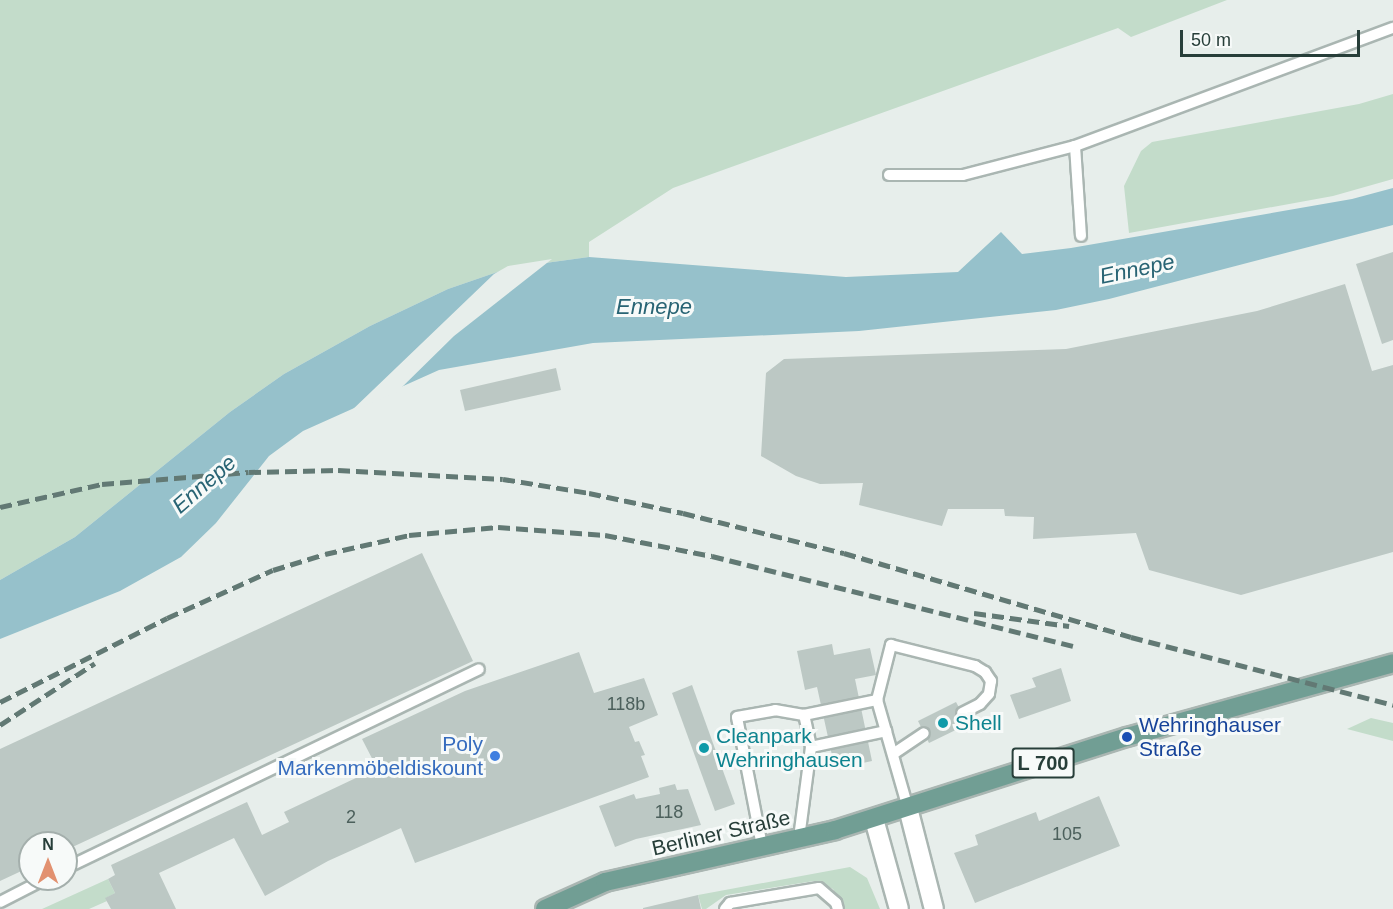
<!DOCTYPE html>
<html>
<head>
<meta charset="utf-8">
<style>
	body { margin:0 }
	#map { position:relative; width:1393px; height:909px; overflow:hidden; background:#e7eeeb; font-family:Helvetica,sans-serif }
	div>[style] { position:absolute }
	.green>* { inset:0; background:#c3dcca }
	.water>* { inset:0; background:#96c1cb }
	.pier>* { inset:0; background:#e7eeeb }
	.building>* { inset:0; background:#bcc8c4 }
	.roads { filter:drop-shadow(2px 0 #aab6b2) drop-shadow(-2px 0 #aab6b2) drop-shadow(0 2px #aab6b2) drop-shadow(0 -2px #aab6b2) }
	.service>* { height:10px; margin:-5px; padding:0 5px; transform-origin:5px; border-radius:5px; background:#fff }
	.tertiary>* { height:18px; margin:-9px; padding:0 9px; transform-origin:9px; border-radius:9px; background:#fff }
	.primary>* { height:18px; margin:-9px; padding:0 9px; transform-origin:9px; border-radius:9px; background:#719e94 }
	.rail>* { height:4.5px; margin-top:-2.25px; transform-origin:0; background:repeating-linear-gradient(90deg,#627974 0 12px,transparent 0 18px) }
	.dots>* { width:16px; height:16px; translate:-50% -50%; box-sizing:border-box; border:3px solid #f7faf9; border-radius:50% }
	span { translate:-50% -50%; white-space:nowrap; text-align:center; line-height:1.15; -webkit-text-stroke:6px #f7faf9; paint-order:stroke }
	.number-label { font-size:18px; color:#4c605c }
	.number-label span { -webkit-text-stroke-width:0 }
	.shield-label span { padding:2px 4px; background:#f7faf9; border:2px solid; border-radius:4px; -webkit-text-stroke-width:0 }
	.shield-label { font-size:20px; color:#273e39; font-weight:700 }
	.culture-label { font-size:21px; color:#0d838f }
	.left { translate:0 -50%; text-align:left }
	.transit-label { font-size:21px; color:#164399 }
	.shop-label { font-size:21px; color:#366cbe }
	.right { translate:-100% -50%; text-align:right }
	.street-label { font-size:21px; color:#273e39 }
	.water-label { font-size:22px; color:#286474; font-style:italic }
	.north { position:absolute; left:18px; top:831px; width:60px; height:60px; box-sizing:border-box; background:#f7faf9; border:2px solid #a4afac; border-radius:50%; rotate:0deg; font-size:16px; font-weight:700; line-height:24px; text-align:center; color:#273e39 }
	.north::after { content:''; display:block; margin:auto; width:21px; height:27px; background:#e29170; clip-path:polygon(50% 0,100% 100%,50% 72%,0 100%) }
	.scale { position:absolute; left:1180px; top:30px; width:180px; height:27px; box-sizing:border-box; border:3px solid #273e39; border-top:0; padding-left:8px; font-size:18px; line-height:21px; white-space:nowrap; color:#273e39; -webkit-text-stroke:4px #f7faf9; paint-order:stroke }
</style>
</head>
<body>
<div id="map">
	<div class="green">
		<div style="clip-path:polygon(0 0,1227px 0,1131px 37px,1118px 28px,673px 188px,589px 242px,589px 257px,509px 268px,448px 289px,370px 326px,284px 374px,230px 412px,75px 537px,0 580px)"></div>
		<div style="clip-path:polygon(1393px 94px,1393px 179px,1333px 196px,1129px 233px,1124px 186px,1141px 151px,1152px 142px,1359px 104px)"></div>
		<div style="clip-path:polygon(1371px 718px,1393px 723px,1393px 741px,1347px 729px)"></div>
		<div style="clip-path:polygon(850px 867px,867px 878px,880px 909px,842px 909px,833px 889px,814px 881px,726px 895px,706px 909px,702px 909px,698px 895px)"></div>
		<div style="clip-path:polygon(108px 879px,115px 893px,106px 898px,107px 901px,89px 909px,42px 909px)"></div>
	</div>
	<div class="water">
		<div style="clip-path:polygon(1393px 188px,1393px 225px,1109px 299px,1056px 310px,859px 331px,593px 343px,439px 370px,303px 431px,269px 456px,216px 523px,181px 557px,120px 591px,0 639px,0 580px,75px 537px,230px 412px,284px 374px,370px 326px,448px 289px,509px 268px,589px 257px,846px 277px,958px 272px,1001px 232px,1022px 254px,1071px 248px,1352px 199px)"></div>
	</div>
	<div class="pier">
		<div style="clip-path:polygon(552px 259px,454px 336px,397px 392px,349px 413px,494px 274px,508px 266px)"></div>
	</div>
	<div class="building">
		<div style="clip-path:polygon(1393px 252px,1393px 340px,1382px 344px,1356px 264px)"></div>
		<div style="clip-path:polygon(1345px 284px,1372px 371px,1393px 365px,1393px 552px,1241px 595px,1149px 570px,1136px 533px,1033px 539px,1034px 517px,1005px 516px,1004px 509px,948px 509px,942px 526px,859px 505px,863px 483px,820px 484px,796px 476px,761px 456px,766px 373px,784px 359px,1066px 349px,1257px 311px)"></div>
		<div style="clip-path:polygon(556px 368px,561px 390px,465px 411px,460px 390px)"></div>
		<div style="clip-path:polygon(422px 553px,473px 661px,66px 850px,66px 843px,30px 843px,30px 867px,0 881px,0 749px)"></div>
		<div style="clip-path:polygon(832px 644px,834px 655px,870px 648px,876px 675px,855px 679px,872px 761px,835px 769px,817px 687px,805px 690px,797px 651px)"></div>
		<div style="clip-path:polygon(579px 652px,594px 693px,644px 678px,658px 715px,629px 727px,635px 742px,639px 741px,645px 755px,641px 756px,649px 777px,415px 863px,401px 828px,328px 861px,265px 896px,234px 838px,159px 873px,176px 909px,111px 909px,105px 898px,115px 893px,108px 879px,115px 875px,111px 865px,247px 802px,262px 835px,289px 822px,284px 812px,377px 768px,362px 739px,465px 691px)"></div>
		<div style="clip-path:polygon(1061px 668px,1071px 701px,1019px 719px,1010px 695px,1036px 687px,1032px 678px)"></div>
		<div style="clip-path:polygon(692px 685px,735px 804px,715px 811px,672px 693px)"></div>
		<div style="clip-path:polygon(956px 702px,968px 724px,929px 743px,918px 721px)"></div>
		<div style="clip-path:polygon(675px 784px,677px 790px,688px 789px,701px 825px,636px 839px,615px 847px,599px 806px,634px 794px,636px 799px,660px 794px,659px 788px)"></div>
		<div style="clip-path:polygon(1099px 796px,1120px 846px,975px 903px,954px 853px,978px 845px,975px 835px,1036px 812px,1039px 821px)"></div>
		<div style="clip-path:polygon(698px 895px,701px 909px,643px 909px,643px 908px)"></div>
	</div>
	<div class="roads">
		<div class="service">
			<div style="left:1075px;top:146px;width:90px;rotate:86.2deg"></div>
			<div style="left:889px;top:175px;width:74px"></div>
			<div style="left:963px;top:175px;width:116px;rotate:-14.5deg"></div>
			<div style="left:1075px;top:146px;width:339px;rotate:-20.4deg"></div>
			<div style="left:877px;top:700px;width:57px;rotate:-75.7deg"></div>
			<div style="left:891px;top:645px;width:87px;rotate:14deg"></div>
			<div style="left:975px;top:666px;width:12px;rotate:31deg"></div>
			<div style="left:985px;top:672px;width:11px;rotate:56deg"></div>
			<div style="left:991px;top:681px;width:13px;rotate:99deg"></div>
			<div style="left:989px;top:694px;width:13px;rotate:132deg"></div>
			<div style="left:980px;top:704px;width:20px;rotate:153deg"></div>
			<div style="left:811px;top:747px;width:77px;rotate:-12deg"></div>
			<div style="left:893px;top:754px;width:37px;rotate:-34deg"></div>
			<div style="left:799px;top:838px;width:92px;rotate:-82.5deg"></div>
			<div style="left:811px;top:747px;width:33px;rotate:-102deg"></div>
			<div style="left:762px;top:846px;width:131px;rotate:-101deg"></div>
			<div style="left:737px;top:717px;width:39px;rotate:-10deg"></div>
			<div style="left:775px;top:710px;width:29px;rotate:10deg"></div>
			<div style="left:804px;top:715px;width:75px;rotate:-11.6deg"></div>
			<div style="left:877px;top:700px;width:112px;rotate:74deg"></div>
			<div style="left:66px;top:868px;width:458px;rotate:-25.7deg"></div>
			<div style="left:0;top:902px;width:51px;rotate:-27.1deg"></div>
			<div style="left:725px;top:909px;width:8px;rotate:-50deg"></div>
			<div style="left:730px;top:903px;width:90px;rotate:-9.6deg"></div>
			<div style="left:819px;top:888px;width:23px;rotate:41deg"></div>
			<div style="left:836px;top:903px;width:6px;rotate:72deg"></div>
		</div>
		<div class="tertiary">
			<div style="left:908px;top:808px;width:104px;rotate:75.6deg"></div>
			<div style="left:874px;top:819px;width:93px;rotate:74.5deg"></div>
		</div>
		<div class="primary">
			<div style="left:545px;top:909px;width:66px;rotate:-24.2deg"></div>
			<div style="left:605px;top:882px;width:236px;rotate:-12.7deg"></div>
			<div style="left:835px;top:830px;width:306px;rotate:-17.7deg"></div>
			<div style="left:1127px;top:737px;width:276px;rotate:-15.5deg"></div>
		</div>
	</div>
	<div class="rail">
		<div style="left:0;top:507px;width:105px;rotate:-12.7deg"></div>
		<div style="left:102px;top:484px;width:147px;rotate:-4.7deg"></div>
		<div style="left:249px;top:472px;width:89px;rotate:-1.3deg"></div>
		<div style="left:338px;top:470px;width:165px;rotate:3.1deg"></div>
		<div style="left:503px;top:479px;width:87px;rotate:9.2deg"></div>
		<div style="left:589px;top:493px;width:96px;rotate:12deg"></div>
		<div style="left:683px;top:513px;width:166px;rotate:14deg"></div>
		<div style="left:844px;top:553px;width:299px;rotate:16.3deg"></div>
		<div style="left:1131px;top:637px;width:271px;rotate:14.5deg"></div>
		<div style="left:974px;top:613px;width:96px;rotate:7.8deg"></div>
		<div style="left:0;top:702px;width:187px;rotate:-26.7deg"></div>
		<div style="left:167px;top:618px;width:116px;rotate:-24.4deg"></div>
		<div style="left:273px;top:570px;width:54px;rotate:-17.1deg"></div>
		<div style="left:325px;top:554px;width:86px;rotate:-12.7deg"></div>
		<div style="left:409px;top:535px;width:89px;rotate:-5.1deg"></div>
		<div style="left:498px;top:527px;width:107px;rotate:4.3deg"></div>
		<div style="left:605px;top:535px;width:109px;rotate:11.1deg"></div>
		<div style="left:712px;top:556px;width:377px;rotate:14deg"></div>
		<div style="left:0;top:725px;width:113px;rotate:-33.1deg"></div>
	</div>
	<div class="dots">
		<div style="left:943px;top:723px;background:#0f9aa8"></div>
		<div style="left:1127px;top:737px;background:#1a4fb4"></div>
		<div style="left:704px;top:748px;background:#0f9aa8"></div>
		<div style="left:495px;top:756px;background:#3f7fe0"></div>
	</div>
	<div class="number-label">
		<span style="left:626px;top:704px">118b</span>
		<span style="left:669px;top:812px">118</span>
		<span style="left:351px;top:817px">2</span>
		<span style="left:1067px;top:834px">105</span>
	</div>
	<div class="shield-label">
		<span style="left:1043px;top:763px">L 700</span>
	</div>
	<div class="culture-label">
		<span class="left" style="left:955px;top:723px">Shell</span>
		<span class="left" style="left:716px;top:748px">Cleanpark<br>Wehringhausen</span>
	</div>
	<div class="transit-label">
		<span class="left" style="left:1139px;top:737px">Wehringhauser<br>Straße</span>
	</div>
	<div class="shop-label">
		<span class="right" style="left:483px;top:756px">Poly<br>Markenmöbeldiskount</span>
	</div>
	<div class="street-label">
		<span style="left:721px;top:833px;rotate:-13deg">Berliner Straße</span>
	</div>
	<div class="water-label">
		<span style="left:1137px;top:269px;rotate:-12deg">Ennepe</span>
		<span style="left:654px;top:307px">Ennepe</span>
		<span style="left:204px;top:484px;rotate:-41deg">Ennepe</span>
	</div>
	<div class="north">N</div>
	<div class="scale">50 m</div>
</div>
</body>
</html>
